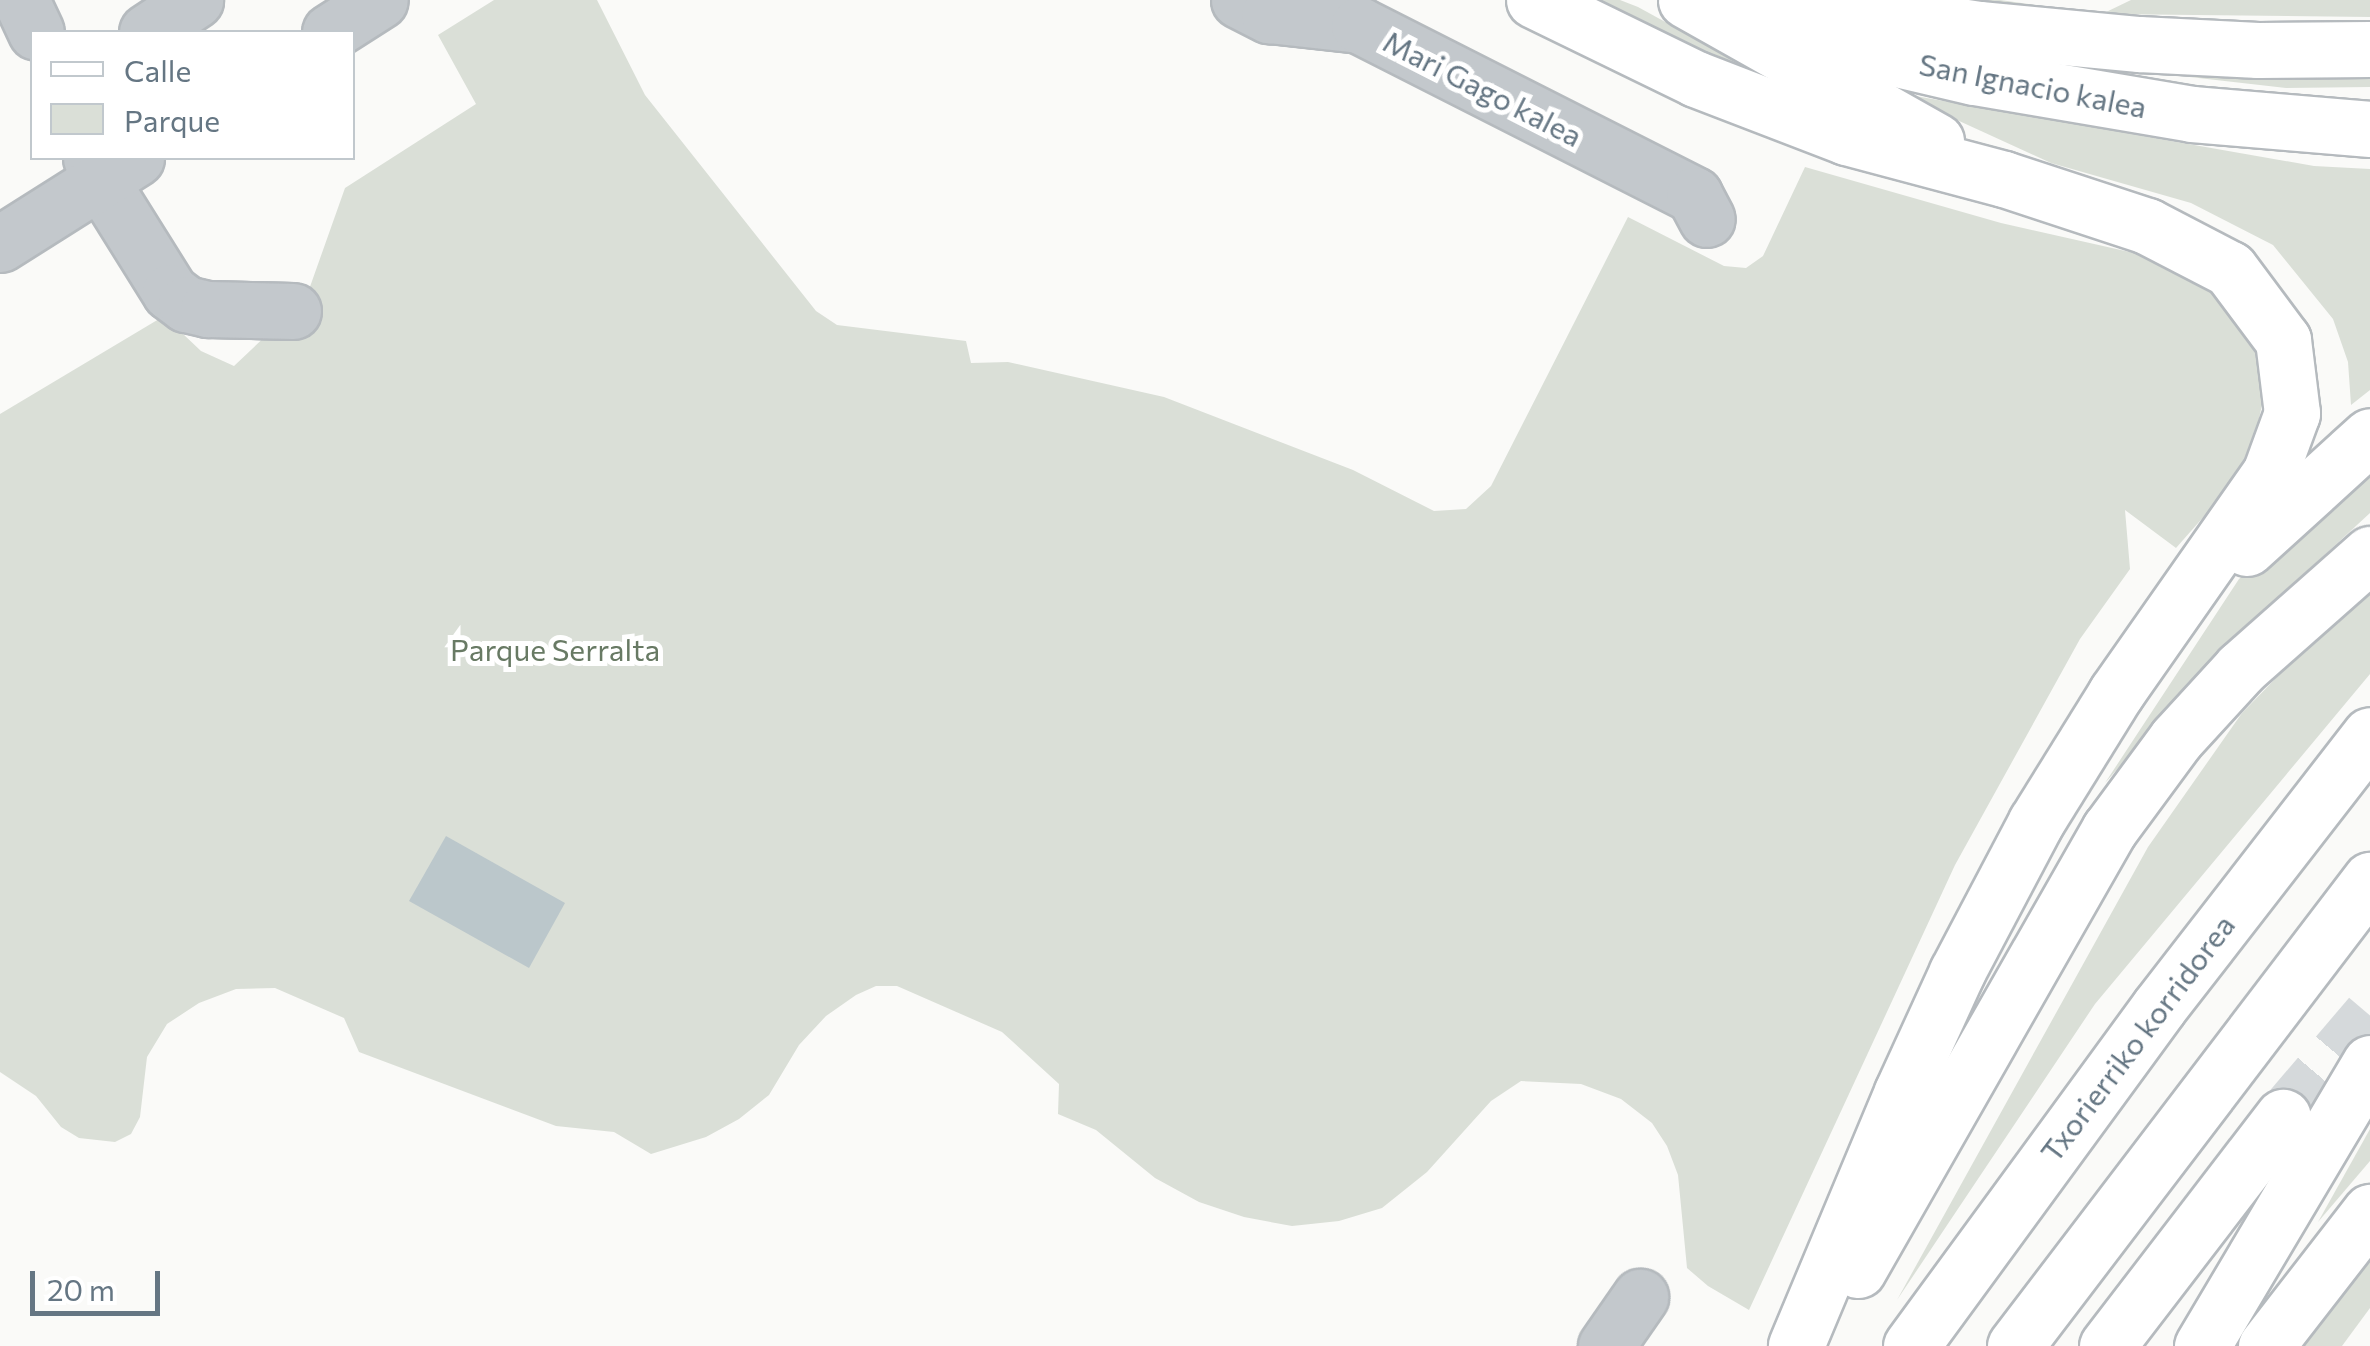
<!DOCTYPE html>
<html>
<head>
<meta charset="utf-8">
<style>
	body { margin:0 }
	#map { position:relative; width:2370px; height:1346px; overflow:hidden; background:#fafaf8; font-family:Commissioner,sans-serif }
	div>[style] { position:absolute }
	.green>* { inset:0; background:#dadfd7 }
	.water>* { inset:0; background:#bbc7cb }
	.highway-tunnel>* { height:55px; margin-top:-27.5px; transform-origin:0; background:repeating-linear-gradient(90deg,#d5d9db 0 55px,transparent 0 83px) }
	.roads { filter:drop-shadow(2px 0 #b5babe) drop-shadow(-2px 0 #b5babe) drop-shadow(0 2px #b5babe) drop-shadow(0 -2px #b5babe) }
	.minor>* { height:55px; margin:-27.5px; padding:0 27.5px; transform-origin:27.5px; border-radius:27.5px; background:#c3c8cc }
	.major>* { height:55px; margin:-27.5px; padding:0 27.5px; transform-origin:27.5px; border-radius:27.5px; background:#fff }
	.highway>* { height:55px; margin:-27.5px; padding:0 27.5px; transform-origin:27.5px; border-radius:27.5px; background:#fff }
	span { translate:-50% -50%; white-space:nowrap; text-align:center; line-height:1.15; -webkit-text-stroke:10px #fff; paint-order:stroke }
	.street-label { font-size:30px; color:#657683 }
	.park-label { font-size:30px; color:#687a64 }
	.legend { position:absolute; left:30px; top:30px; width:325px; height:130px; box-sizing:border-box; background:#fff; border:2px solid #c1c8cd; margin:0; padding:12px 18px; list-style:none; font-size:30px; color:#657683 }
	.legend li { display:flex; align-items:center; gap:20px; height:50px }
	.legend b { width:50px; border:2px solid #c1c8cd }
	.scale { position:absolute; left:30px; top:1271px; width:130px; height:45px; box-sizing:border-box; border:5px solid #657683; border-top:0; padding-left:12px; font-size:30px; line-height:35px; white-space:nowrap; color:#657683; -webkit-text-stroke:8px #fff; paint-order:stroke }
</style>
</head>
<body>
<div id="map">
	<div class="green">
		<div style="clip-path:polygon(494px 0,597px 0,645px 95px,816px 311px,837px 325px,966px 341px,971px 363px,1008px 362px,1164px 397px,1353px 470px,1434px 511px,1466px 509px,1491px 486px,1628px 217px,1724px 266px,1746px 268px,1763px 256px,1805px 167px,2001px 223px,2183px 264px,2246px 318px,2267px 382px,2255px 437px,2229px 488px,2176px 548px,2125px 510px,2130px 569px,2080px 639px,1955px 865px,1749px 1310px,1708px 1286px,1687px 1268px,1678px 1175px,1667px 1146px,1652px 1123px,1621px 1099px,1581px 1084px,1521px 1081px,1491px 1101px,1427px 1172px,1382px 1208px,1339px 1221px,1292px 1226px,1244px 1217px,1199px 1202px,1155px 1178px,1096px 1130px,1058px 1114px,1059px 1084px,1002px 1032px,897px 986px,876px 986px,856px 995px,826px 1016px,799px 1045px,769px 1095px,739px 1119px,706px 1137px,651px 1154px,614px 1132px,556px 1126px,359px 1052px,344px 1018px,275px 988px,236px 989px,199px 1003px,167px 1024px,147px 1057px,140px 1117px,131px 1134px,115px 1142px,79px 1138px,61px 1127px,36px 1096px,0 1072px,0 414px,164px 316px,201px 351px,234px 366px,306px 298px,345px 188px,476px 104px,438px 35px)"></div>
		<div style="clip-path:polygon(1564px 0,1620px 0,1638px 7px,1853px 125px)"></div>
		<div style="clip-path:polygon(1967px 0,2000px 0,2102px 14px,2131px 0,2370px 0,2370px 17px,2102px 14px,1971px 10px)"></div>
		<div style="clip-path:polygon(2006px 56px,2370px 63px,2370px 87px,2286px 88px)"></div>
		<div style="clip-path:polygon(1898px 93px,2314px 166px,2370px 169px,2370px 390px,2351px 405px,2348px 362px,2333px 319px,2273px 245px,2191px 203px,2051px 163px)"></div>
		<div style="clip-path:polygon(2370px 465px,2370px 513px,2229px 643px,2105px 783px,2239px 579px)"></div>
		<div style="clip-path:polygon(2370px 592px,2370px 674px,2095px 1004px,1897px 1300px,2148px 847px,2242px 713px,2345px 607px)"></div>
		<div style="clip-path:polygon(2370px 1129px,2370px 1161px,2318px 1222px)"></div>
		<div style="clip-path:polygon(2370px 1255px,2370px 1308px,2342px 1346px,2294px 1346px)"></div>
	</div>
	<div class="water">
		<div style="clip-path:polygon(446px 836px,565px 903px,529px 968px,409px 901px)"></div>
	</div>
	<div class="highway-tunnel">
		<div style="left:2283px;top:1117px;width:134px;rotate:-49.5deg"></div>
	</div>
	<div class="roads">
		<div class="minor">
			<div style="left:21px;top:0;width:35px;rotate:65deg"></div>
			<div style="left:1239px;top:0;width:34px;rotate:27deg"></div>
			<div style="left:1269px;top:15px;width:91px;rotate:6.3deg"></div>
			<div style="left:1359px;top:25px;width:376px;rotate:26.9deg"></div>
			<div style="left:1694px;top:195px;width:27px;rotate:62deg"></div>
			<div style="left:147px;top:32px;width:58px;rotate:-33.7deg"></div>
			<div style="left:330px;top:32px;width:59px;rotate:-32.6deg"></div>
			<div style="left:91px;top:158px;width:24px;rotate:68deg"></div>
			<div style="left:100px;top:180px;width:132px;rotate:58deg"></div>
			<div style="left:170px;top:292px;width:20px;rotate:37deg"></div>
			<div style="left:186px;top:304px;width:23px;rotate:13deg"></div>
			<div style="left:208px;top:309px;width:85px;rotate:1.3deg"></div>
			<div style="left:0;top:244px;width:161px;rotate:-32.3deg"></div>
			<div style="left:1606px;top:1346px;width:60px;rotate:-55.2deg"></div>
		</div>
		<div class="major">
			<div style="left:1726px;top:8px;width:126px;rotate:18deg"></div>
			<div style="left:1846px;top:47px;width:131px;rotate:13.2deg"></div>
			<div style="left:1974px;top:77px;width:221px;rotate:9.6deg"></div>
			<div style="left:2192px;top:114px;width:179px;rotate:4.8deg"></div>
		</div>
		<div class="highway">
			<div style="left:1534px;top:0;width:180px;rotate:26deg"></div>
			<div style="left:1696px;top:79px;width:161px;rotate:21.1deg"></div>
			<div style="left:1846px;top:137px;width:163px;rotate:14.9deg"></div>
			<div style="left:2004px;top:179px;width:151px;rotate:18.2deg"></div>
			<div style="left:2147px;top:226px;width:93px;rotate:27.4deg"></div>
			<div style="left:2230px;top:269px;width:89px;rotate:53.3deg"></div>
			<div style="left:2283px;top:340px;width:74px;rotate:83deg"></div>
			<div style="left:2292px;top:413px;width:64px;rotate:110.1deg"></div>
			<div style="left:2270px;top:473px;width:269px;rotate:125deg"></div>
			<div style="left:2116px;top:693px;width:152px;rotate:121.8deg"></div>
			<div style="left:2036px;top:822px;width:170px;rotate:117.8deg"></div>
			<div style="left:1957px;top:972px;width:132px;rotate:114.6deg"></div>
			<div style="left:1902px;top:1092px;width:275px;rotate:112.7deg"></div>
			<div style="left:1686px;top:0;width:287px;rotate:29.4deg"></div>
			<div style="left:1788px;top:0;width:193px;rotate:8.6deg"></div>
			<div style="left:1979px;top:29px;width:161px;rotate:5.4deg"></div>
			<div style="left:2139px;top:44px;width:119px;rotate:2.9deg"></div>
			<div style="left:2258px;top:50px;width:112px;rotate:-0.5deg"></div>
			<div style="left:2247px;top:548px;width:166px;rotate:-42.3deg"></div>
			<div style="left:1858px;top:1270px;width:507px;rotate:-60.3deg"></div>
			<div style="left:2109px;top:830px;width:113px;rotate:-53.6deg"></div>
			<div style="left:2176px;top:739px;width:96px;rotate:-47.5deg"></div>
			<div style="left:2241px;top:668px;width:172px;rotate:-41.5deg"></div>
			<div style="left:1911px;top:1346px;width:420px;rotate:-53.8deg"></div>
			<div style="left:2159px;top:1007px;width:344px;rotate:-52.2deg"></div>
			<div style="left:2015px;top:1346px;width:586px;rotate:-52.7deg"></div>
			<div style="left:2107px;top:1346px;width:289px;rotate:-52.5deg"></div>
			<div style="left:2202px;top:1346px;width:329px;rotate:-59.3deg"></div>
			<div style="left:2266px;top:1346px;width:170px;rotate:-52.2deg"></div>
		</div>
	</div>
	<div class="street-label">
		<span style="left:2033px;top:85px;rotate:11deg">San Ignacio kalea</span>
		<span style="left:1483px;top:88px;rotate:27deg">Mari Gago kalea</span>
		<span style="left:2137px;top:1038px;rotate:-53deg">Txorierriko korridorea</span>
	</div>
	<div class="park-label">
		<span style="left:555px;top:649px">Parque Serralta</span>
	</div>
	<ul class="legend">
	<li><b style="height:12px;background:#fff"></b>Calle</li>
	<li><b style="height:28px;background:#dadfd7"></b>Parque</li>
	</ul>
	<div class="scale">20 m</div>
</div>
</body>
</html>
